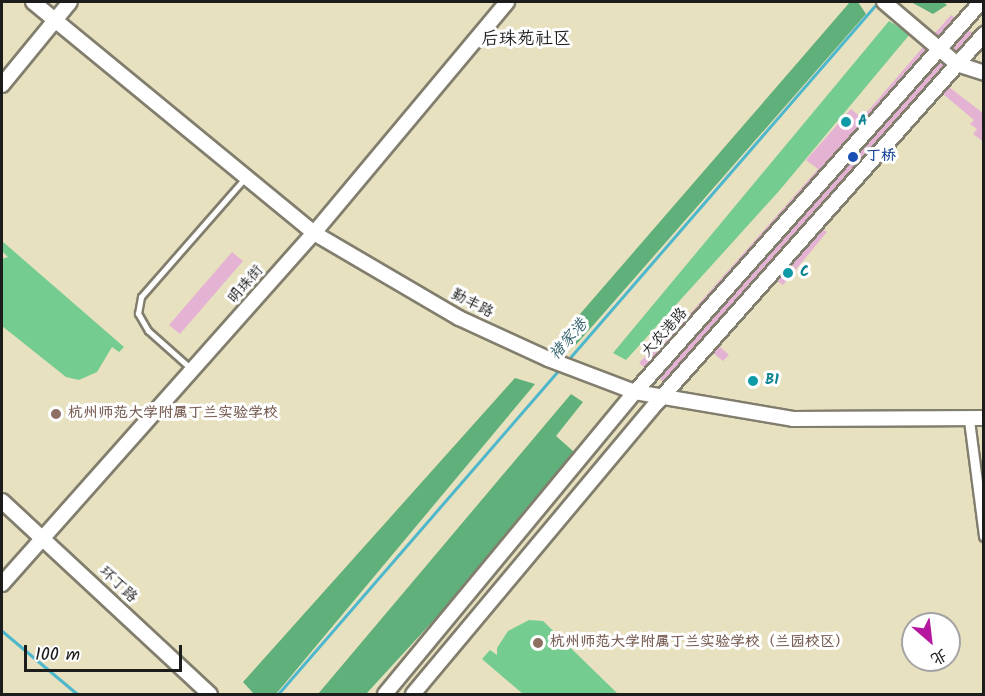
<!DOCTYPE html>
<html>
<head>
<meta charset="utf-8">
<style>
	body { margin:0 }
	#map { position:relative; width:985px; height:696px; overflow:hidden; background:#e8e1bf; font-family:Kalam,"LXGW WenKai TC",sans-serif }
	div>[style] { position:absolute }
	.green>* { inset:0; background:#75cc91 }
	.forest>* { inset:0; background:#60b07b }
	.stream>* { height:3px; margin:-1.5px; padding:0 1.5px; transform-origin:1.5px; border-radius:1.5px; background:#4eb7cc }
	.building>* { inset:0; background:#e4b3d3 }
	.roads { filter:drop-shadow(2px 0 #827e6e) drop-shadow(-2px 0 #827e6e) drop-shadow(0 2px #827e6e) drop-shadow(0 -2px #827e6e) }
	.lane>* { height:4.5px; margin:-2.25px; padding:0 2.25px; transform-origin:2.25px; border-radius:2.25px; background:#fff }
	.street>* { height:9px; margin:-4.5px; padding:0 4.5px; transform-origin:4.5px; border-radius:4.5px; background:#fff }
	.secondary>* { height:14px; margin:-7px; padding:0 7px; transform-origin:7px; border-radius:7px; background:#fff }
	.dots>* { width:16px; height:16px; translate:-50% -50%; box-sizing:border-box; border:3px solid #fff; border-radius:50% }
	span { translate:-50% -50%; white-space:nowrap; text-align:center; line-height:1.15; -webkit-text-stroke:6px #fff; paint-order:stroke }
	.culture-label { font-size:15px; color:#0d838f; font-weight:700 }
	.left { translate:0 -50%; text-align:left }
	.transit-label { font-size:15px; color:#164399; font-weight:700 }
	.street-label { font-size:15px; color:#1c1c1c }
	.education-label { font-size:15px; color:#785e54; font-weight:700 }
	.water-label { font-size:16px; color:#32626b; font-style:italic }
	.quarter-label { font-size:18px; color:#1c1c1c }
	.frame { position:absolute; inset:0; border:3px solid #1c1c1c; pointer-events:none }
	.north { position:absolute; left:901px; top:612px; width:60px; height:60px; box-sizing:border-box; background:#fff; border:2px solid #a4a4a4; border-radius:50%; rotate:152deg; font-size:16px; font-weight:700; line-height:24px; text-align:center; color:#1c1c1c }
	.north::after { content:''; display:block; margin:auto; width:21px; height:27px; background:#b5179e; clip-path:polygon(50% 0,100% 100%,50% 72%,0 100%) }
	.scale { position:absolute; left:24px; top:645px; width:158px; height:27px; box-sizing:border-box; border:3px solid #1c1c1c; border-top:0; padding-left:8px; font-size:18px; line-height:21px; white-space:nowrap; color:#1c1c1c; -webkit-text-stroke:4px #fff; paint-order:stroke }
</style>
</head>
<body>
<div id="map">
	<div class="green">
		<div style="clip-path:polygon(889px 21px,910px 34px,779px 191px,626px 360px,613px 353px)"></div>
		<div style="clip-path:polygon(2px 241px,124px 347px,119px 352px,112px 347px,97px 372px,79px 380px,66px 377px,2px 326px,2px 259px,8px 257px,2px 251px)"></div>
		<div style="clip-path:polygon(529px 620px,543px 621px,618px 694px,523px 694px,482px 659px,490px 650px,497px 655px,497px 648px,508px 631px)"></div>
	</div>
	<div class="forest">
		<div style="clip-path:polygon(850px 2px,858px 2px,866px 14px,575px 346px,561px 336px)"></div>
		<div style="clip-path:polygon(911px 2px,943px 2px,947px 5px,933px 14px)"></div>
		<div style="clip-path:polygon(515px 378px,535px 384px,276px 694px,254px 694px,243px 682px)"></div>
		<div style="clip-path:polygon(571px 394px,583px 402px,556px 436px,582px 459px,366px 694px,318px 694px)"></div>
	</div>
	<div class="stream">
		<div style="left:567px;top:361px;width:475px;rotate:-49.1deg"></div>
		<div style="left:2px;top:631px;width:98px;rotate:40deg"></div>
		<div style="left:278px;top:694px;width:431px;rotate:-49.1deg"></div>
	</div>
	<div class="building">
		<div style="clip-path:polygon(951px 15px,955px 18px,938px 36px,935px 33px)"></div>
		<div style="clip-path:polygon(968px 30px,973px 33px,956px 52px,952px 48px)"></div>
		<div style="clip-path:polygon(923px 47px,926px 50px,645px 368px,639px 363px,659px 342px,664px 343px,818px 169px,806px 160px,851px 109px,862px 118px)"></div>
		<div style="clip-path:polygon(940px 62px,944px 65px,663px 382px,659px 378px)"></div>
		<div style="clip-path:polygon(949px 87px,984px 114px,984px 142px,973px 134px,977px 129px,970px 124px,974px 120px,943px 94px)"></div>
		<div style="clip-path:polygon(823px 229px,827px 232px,783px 285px,777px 281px)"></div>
		<div style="clip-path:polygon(232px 252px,243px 261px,180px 334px,169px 325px)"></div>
		<div style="clip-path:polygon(719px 346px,729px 355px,723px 361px,713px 353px)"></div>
	</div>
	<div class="roads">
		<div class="lane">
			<div style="left:191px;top:369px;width:57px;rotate:-138.5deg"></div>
			<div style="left:148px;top:331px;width:20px;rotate:-120deg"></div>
			<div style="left:138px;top:314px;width:17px;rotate:-80deg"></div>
			<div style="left:141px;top:297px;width:158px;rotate:-48.8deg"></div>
		</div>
		<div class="street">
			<div style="left:969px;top:420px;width:117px;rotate:82.6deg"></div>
		</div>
		<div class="secondary">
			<div style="left:33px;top:2px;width:364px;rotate:39.4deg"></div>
			<div style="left:314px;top:233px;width:168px;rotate:30.4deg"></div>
			<div style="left:459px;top:318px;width:98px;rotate:24.7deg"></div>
			<div style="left:548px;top:359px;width:93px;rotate:20.8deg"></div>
			<div style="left:635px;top:392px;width:160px;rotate:9.7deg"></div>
			<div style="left:793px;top:419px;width:191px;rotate:-0.3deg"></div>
			<div style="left:884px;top:2px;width:96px;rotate:40.3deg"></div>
			<div style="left:957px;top:64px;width:28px;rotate:18deg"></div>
			<div style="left:2px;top:85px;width:107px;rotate:-50.7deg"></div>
			<div style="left:2px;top:501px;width:284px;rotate:42.9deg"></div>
			<div style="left:2px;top:584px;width:470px;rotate:-48.4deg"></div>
			<div style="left:314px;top:233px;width:301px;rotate:-50.1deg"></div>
			<div style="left:385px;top:694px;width:392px;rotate:-50.4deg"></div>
			<div style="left:635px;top:392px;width:521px;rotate:-48.42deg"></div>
			<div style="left:413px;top:694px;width:374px;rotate:-50.1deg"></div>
			<div style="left:653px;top:407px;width:499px;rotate:-48.4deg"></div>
		</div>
	</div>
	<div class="dots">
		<div style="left:846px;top:122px;background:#0f9aa8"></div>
		<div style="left:853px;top:157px;background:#1a4fb4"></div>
		<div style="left:788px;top:273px;background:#0f9aa8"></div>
		<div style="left:753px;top:381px;background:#0f9aa8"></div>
		<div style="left:56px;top:414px;background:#8d6e63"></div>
		<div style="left:538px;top:643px;background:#8d6e63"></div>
	</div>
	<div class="culture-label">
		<span class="left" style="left:858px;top:122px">A</span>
		<span class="left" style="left:800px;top:273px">C</span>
		<span class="left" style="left:765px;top:381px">B1</span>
	</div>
	<div class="transit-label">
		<span class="left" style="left:866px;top:157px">丁桥</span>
	</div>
	<div class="street-label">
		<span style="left:246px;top:285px;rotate:-49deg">明珠街</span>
		<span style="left:472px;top:304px;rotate:27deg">勤丰路</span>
		<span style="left:665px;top:333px;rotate:-48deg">大农港路</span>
		<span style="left:118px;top:585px;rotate:43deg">环丁路</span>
	</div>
	<div class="education-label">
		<span class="left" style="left:68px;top:414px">杭州师范大学附属丁兰实验学校</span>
		<span class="left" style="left:550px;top:643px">杭州师范大学附属丁兰实验学校（兰园校区）</span>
	</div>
	<div class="water-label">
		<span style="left:569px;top:340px;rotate:-49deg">褚家港</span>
	</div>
	<div class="quarter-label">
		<span style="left:526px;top:40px">后珠苑社区</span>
	</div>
	<div class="frame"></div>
	<div class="north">北</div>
	<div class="scale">100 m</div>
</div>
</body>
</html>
